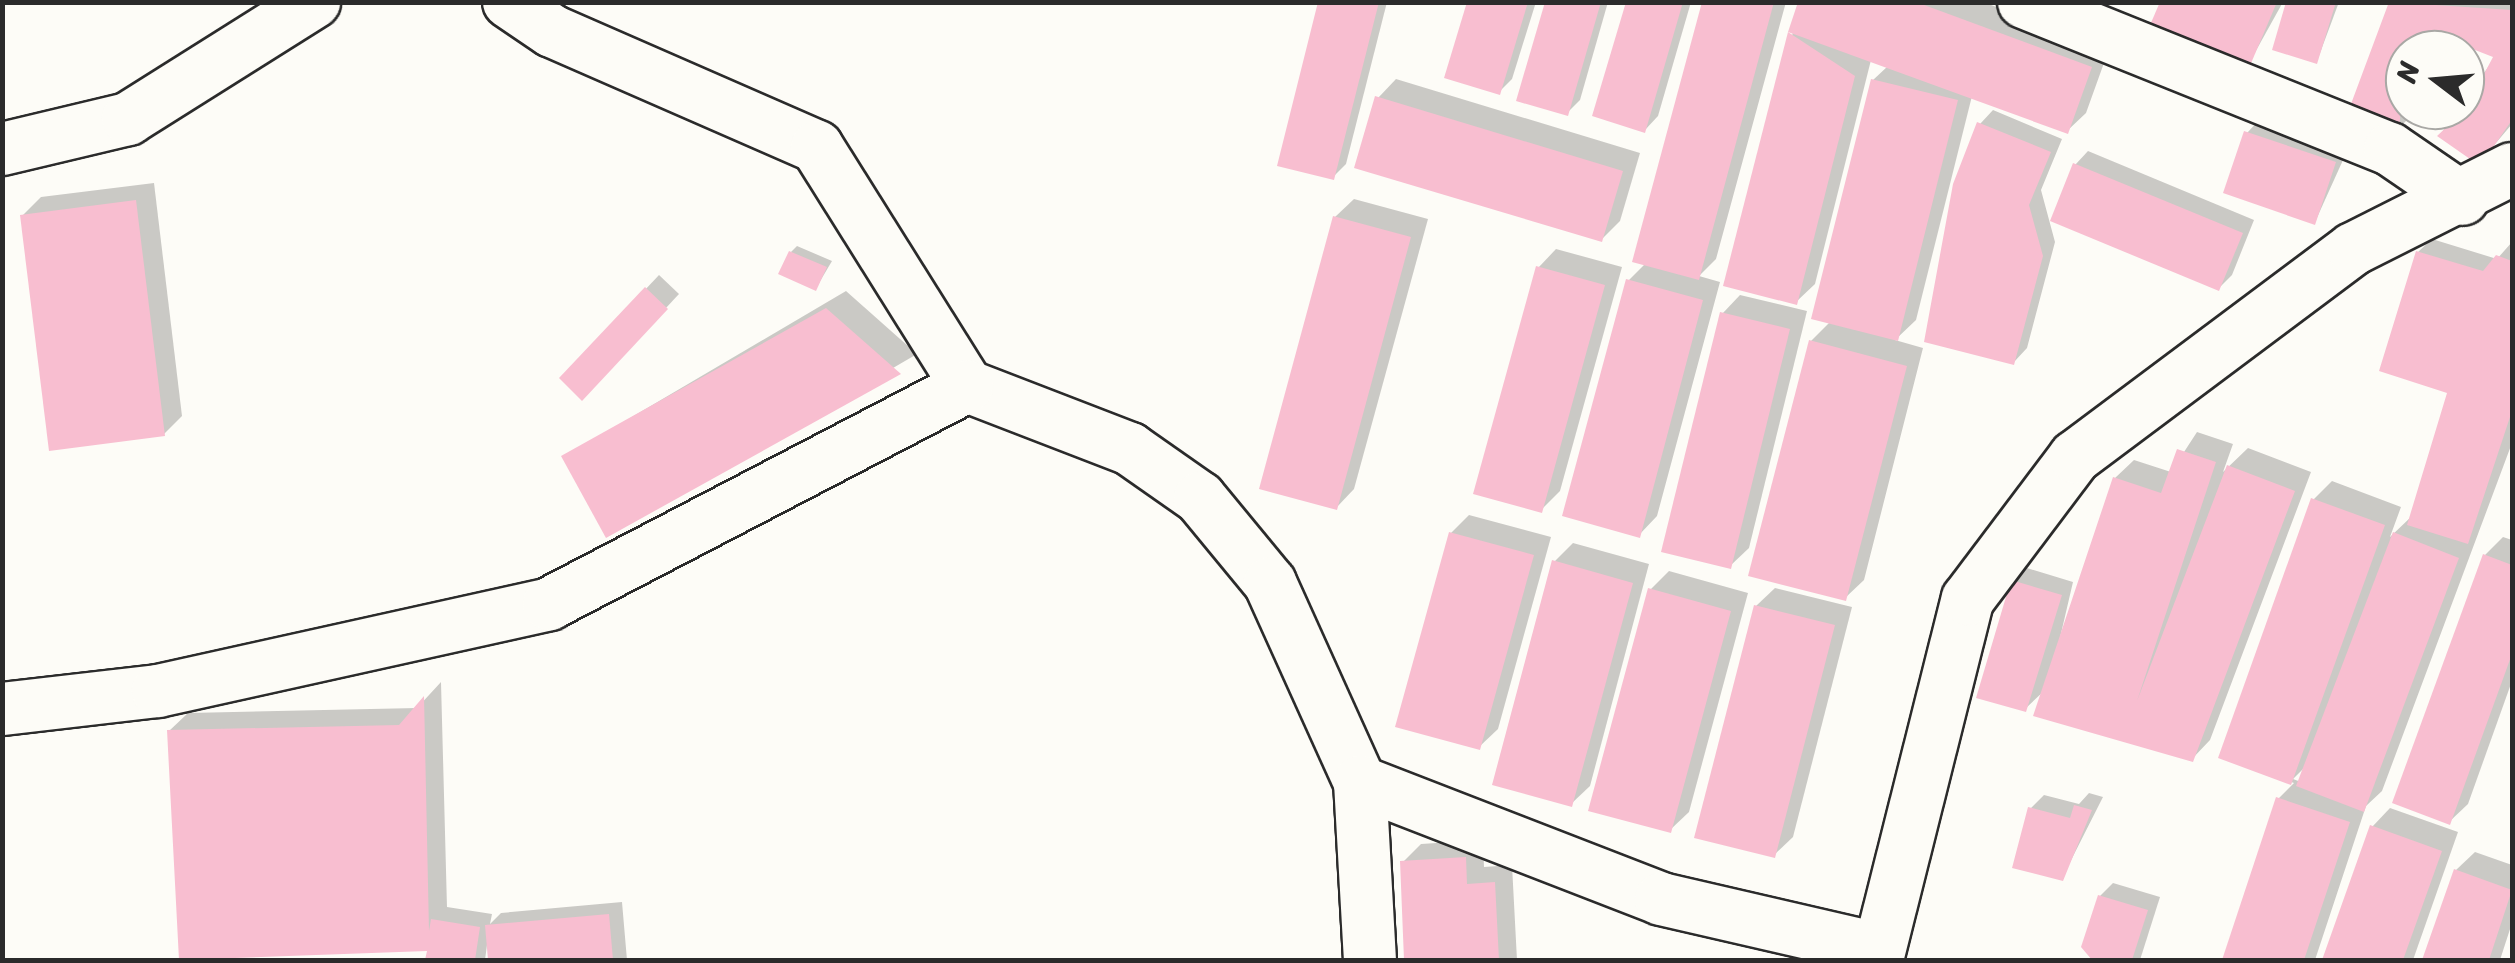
<!DOCTYPE html>
<html>
<head>
<meta charset="utf-8">
<style>
	body { margin:0 }
	#map { position:relative; width:2515px; height:963px; overflow:hidden; background:#fdfcf7; font-family:Sriracha,sans-serif }
	div>[style] { position:absolute }
	.shadow>* { inset:0; background:#0003 }
	.building>* { inset:0; background:#f8bed0 }
	.roads { filter:drop-shadow(2px 0 #2b2b2b) drop-shadow(-2px 0 #2b2b2b) drop-shadow(0 2px #2b2b2b) drop-shadow(0 -2px #2b2b2b) }
	.minor>* { height:52px; margin:-26px; padding:0 26px; transform-origin:26px; border-radius:26px; background:#fdfcf7 }
	span { translate:-50% -50%; white-space:nowrap; text-align:center; line-height:1.15; -webkit-text-stroke:8px #fdfcf7; paint-order:stroke }
	.frame { position:absolute; inset:0; border:5px solid #2b2b2b; pointer-events:none }
	.north { position:absolute; left:2385px; top:30px; width:100px; height:100px; box-sizing:border-box; background:#fdfcf7; border:2px solid #a9a8a5; border-radius:50%; rotate:286deg; font-size:28px; font-weight:700; line-height:40px; text-align:center; color:#2b2b2b }
	.north::after { content:''; display:block; margin:auto; width:35px; height:45px; background:#2b2b2b; clip-path:polygon(50% 0,100% 100%,50% 72%,0 100%) }
</style>
</head>
<body>
<div id="map">
	<div class="shadow">
		<div style="clip-path:polygon(1321px 2px,1387px 2px,1346px 164px,1333px 177px)"></div>
		<div style="clip-path:polygon(1469px 2px,1536px 2px,1512px 79px,1499px 92px)"></div>
		<div style="clip-path:polygon(1547px 2px,1608px 2px,1580px 100px,1567px 113px)"></div>
		<div style="clip-path:polygon(1628px 2px,1691px 2px,1658px 116px,1645px 130px)"></div>
		<div style="clip-path:polygon(1705px 2px,1786px 2px,1716px 259px,1699px 276px,1720px 282px,1657px 516px,1639px 535px,1628px 281px,1646px 263px)"></div>
		<div style="clip-path:polygon(1801px 2px,1983px 2px,2109px 49px,2086px 113px,2067px 131px,1972px 96px,1916px 320px,1895px 340px,1923px 348px,1864px 580px,1845px 598px,1811px 341px,1831px 321px,1873px 80px,1888px 66px,1871px 60px,1815px 284px,1796px 302px,1726px 284px)"></div>
		<div style="clip-path:polygon(2162px 2px,2283px 2px,2248px 65px)"></div>
		<div style="clip-path:polygon(2289px 2px,2339px 2px,2317px 61px)"></div>
		<div style="clip-path:polygon(2392px 2px,2512px 2px,2512px 124px,2479px 163px,2440px 135px,2496px 56px,2444px 35px,2439px 50px,2405px 50px,2405px 110px,2417px 110px,2398px 129px)"></div>
		<div style="clip-path:polygon(1396px 79px,1640px 153px,1620px 221px,1601px 240px,1378px 98px)"></div>
		<div style="clip-path:polygon(1993px 110px,2062px 139px,2041px 190px,2055px 242px,2027px 348px,2014px 362px,1980px 124px)"></div>
		<div style="clip-path:polygon(2260px 119px,2348px 149px,2315px 222px,2247px 133px)"></div>
		<div style="clip-path:polygon(2088px 151px,2254px 220px,2232px 275px,2219px 288px,2075px 165px)"></div>
		<div style="clip-path:polygon(154px 183px,182px 416px,164px 434px,22px 216px,41px 197px)"></div>
		<div style="clip-path:polygon(1354px 199px,1428px 219px,1354px 489px,1336px 508px,1335px 217px)"></div>
		<div style="clip-path:polygon(evenodd,2432px 239px,2497px 259px,2512px 242px,2512px 443px,2382px 791px,2366px 806px,2315px 960px,2225px 960px,2278px 799px,2294px 783px,2221px 757px,2313px 500px,2332px 481px,2401px 507px,2390px 537px,2413px 515px,2453px 381px,2418px 252px,2432px 239px,2307px 765px,2301px 782px,2293px 779px,2307px 765px)"></div>
		<div style="clip-path:polygon(797px 246px,832px 261px,816px 288px,791px 252px)"></div>
		<div style="clip-path:polygon(1556px 249px,1622px 267px,1560px 491px,1541px 510px,1538px 268px)"></div>
		<div style="clip-path:polygon(659px 275px,679px 294px,595px 384px,562px 378px)"></div>
		<div style="clip-path:polygon(846px 291px,917px 354px,607px 535px,564px 457px)"></div>
		<div style="clip-path:polygon(1740px 295px,1807px 311px,1749px 548px,1730px 566px,1722px 314px)"></div>
		<div style="clip-path:polygon(2197px 432px,2233px 444px,2223px 472px,2248px 448px,2311px 472px,2210px 740px,2192px 759px,2044px 691px,2025px 709px,2014px 581px,2027px 568px,2073px 582px,2056px 655px,2115px 478px,2134px 460px,2171px 472px)"></div>
		<div style="clip-path:polygon(1469px 515px,1551px 537px,1498px 729px,1479px 747px,1451px 533px)"></div>
		<div style="clip-path:polygon(2503px 537px,2512px 540px,2512px 681px,2468px 804px,2449px 822px,2485px 555px)"></div>
		<div style="clip-path:polygon(1573px 543px,1649px 564px,1590px 786px,1571px 804px,1554px 562px)"></div>
		<div style="clip-path:polygon(1669px 571px,1748px 593px,1689px 812px,1670px 830px,1651px 589px)"></div>
		<div style="clip-path:polygon(1775px 588px,1852px 607px,1793px 837px,1774px 855px,1756px 606px)"></div>
		<div style="clip-path:polygon(441px 682px,447px 907px,492px 914px,490px 924px,501px 913px,622px 902px,627px 960px,491px 960px,487px 945px,485px 960px,428px 960px,430px 948px,169px 731px,188px 713px,417px 708px)"></div>
		<div style="clip-path:polygon(2089px 793px,2103px 797px,2062px 878px,2031px 808px,2044px 795px,2079px 804px)"></div>
		<div style="clip-path:polygon(2390px 808px,2458px 832px,2413px 960px,2324px 960px,2372px 827px)"></div>
		<div style="clip-path:polygon(1483px 840px,1484px 867px,1512px 865px,1517px 960px,1407px 960px,1403px 862px,1421px 844px)"></div>
		<div style="clip-path:polygon(2475px 852px,2512px 865px,2512px 923px,2500px 960px,2425px 960px,2456px 870px)"></div>
		<div style="clip-path:polygon(2113px 883px,2160px 897px,2140px 960px,2094px 960px,2100px 896px)"></div>
	</div>
	<div class="building">
		<div style="clip-path:polygon(1318px 2px,1379px 2px,1334px 180px,1277px 166px)"></div>
		<div style="clip-path:polygon(1467px 2px,1528px 2px,1500px 95px,1444px 78px)"></div>
		<div style="clip-path:polygon(1545px 2px,1601px 2px,1568px 116px,1516px 101px)"></div>
		<div style="clip-path:polygon(1626px 2px,1683px 2px,1645px 133px,1592px 116px)"></div>
		<div style="clip-path:polygon(1702px 2px,1774px 2px,1699px 280px,1632px 262px)"></div>
		<div style="clip-path:polygon(1798px 2px,1916px 2px,2092px 67px,2068px 134px,1788px 32px)"></div>
		<div style="clip-path:polygon(2160px 2px,2277px 2px,2249px 68px,2150px 25px)"></div>
		<div style="clip-path:polygon(2286px 2px,2336px 2px,2317px 64px,2272px 50px)"></div>
		<div style="clip-path:polygon(2389px 2px,2512px 10px,2512px 120px,2480px 166px,2437px 136px,2465px 110px,2493px 57px,2434px 34px,2429px 50px,2405px 50px,2399px 132px,2348px 112px)"></div>
		<div style="clip-path:polygon(1788px 32px,1855px 76px,1797px 305px,1723px 286px)"></div>
		<div style="clip-path:polygon(1871px 79px,1958px 100px,1898px 341px,1811px 319px)"></div>
		<div style="clip-path:polygon(1375px 96px,1623px 171px,1602px 242px,1354px 168px)"></div>
		<div style="clip-path:polygon(1977px 122px,2051px 152px,2029px 205px,2043px 256px,2014px 365px,1924px 342px,1953px 184px)"></div>
		<div style="clip-path:polygon(2244px 131px,2336px 162px,2315px 225px,2223px 193px)"></div>
		<div style="clip-path:polygon(2073px 163px,2243px 233px,2219px 291px,2050px 221px)"></div>
		<div style="clip-path:polygon(136px 200px,165px 436px,49px 451px,20px 215px)"></div>
		<div style="clip-path:polygon(1333px 216px,1411px 237px,1337px 510px,1259px 489px)"></div>
		<div style="clip-path:polygon(789px 251px,827px 267px,816px 291px,778px 274px)"></div>
		<div style="clip-path:polygon(2416px 251px,2483px 271px,2496px 255px,2512px 261px,2512px 411px,2468px 544px,2407px 525px,2447px 393px,2379px 371px)"></div>
		<div style="clip-path:polygon(1536px 266px,1605px 285px,1542px 513px,1473px 494px)"></div>
		<div style="clip-path:polygon(1626px 279px,1703px 300px,1640px 538px,1562px 516px)"></div>
		<div style="clip-path:polygon(645px 287px,668px 309px,582px 401px,559px 378px)"></div>
		<div style="clip-path:polygon(826px 308px,901px 374px,606px 538px,561px 456px)"></div>
		<div style="clip-path:polygon(1720px 312px,1790px 329px,1731px 569px,1661px 552px)"></div>
		<div style="clip-path:polygon(1809px 340px,1907px 366px,1846px 601px,1748px 576px)"></div>
		<div style="clip-path:polygon(2177px 449px,2216px 462px,2137px 701px,2227px 465px,2295px 491px,2193px 762px,2033px 716px,2113px 477px,2161px 493px)"></div>
		<div style="clip-path:polygon(2311px 498px,2385px 525px,2291px 785px,2218px 758px)"></div>
		<div style="clip-path:polygon(1449px 532px,1534px 555px,1480px 750px,1395px 727px)"></div>
		<div style="clip-path:polygon(2393px 532px,2459px 558px,2364px 812px,2296px 786px)"></div>
		<div style="clip-path:polygon(2483px 554px,2512px 565px,2512px 654px,2450px 825px,2392px 803px)"></div>
		<div style="clip-path:polygon(1552px 560px,1633px 583px,1572px 807px,1492px 785px)"></div>
		<div style="clip-path:polygon(2011px 580px,2062px 595px,2026px 712px,1976px 698px)"></div>
		<div style="clip-path:polygon(1648px 588px,1731px 611px,1671px 833px,1588px 811px)"></div>
		<div style="clip-path:polygon(1754px 605px,1835px 625px,1775px 858px,1694px 838px)"></div>
		<div style="clip-path:polygon(424px 696px,429px 931px,431px 919px,480px 927px,475px 960px,425px 960px,427px 951px,179px 960px,167px 730px,399px 725px)"></div>
		<div style="clip-path:polygon(2276px 797px,2350px 822px,2304px 960px,2222px 960px)"></div>
		<div style="clip-path:polygon(2074px 805px,2092px 810px,2063px 881px,2012px 868px,2028px 807px,2070px 818px)"></div>
		<div style="clip-path:polygon(2370px 825px,2442px 851px,2403px 960px,2322px 960px)"></div>
		<div style="clip-path:polygon(1466px 857px,1467px 884px,1495px 882px,1499px 960px,1404px 960px,1400px 861px)"></div>
		<div style="clip-path:polygon(2454px 869px,2512px 890px,2489px 960px,2422px 960px)"></div>
		<div style="clip-path:polygon(2098px 895px,2148px 910px,2132px 960px,2092px 960px,2081px 947px)"></div>
		<div style="clip-path:polygon(609px 914px,613px 960px,488px 960px,485px 925px)"></div>
	</div>
	<div class="roads">
		<div class="minor">
			<div style="left:509px;top:2px;width:52px;rotate:34deg"></div>
			<div style="left:552px;top:31px;width:289px;rotate:23.6deg"></div>
			<div style="left:817px;top:147px;width:282px;rotate:57.9deg"></div>
			<div style="left:967px;top:386px;width:175px;rotate:21.1deg"></div>
			<div style="left:1130px;top:449px;width:85px;rotate:35deg"></div>
			<div style="left:1200px;top:498px;width:110px;rotate:50.5deg"></div>
			<div style="left:1270px;top:583px;width:218px;rotate:65.7deg"></div>
			<div style="left:1360px;top:782px;width:178px;rotate:86.8deg"></div>
			<div style="left:2024px;top:2px;width:394px;rotate:21.9deg"></div>
			<div style="left:2390px;top:149px;width:88px;rotate:34.4deg"></div>
			<div style="left:2px;top:149px;width:130px;rotate:-13.4deg"></div>
			<div style="left:128px;top:119px;width:220px;rotate:-32.2deg"></div>
			<div style="left:2px;top:709px;width:157px;rotate:-6.6deg"></div>
			<div style="left:158px;top:691px;width:401px;rotate:-12.5deg"></div>
			<div style="left:549px;top:604px;width:471px;rotate:-27.5deg"></div>
			<div style="left:1360px;top:782px;width:323px;rotate:21.2deg"></div>
			<div style="left:1661px;top:899px;width:222px;rotate:13deg"></div>
			<div style="left:1877px;top:960px;width:372px;rotate:-75.9deg"></div>
			<div style="left:1968px;top:599px;width:178px;rotate:-53deg"></div>
			<div style="left:2075px;top:457px;width:347px;rotate:-36.8deg"></div>
			<div style="left:2353px;top:249px;width:178px;rotate:-26.7deg"></div>
		</div>
	</div>
	<div class="frame"></div>
	<div class="north">N</div>
</div>
</body>
</html>
